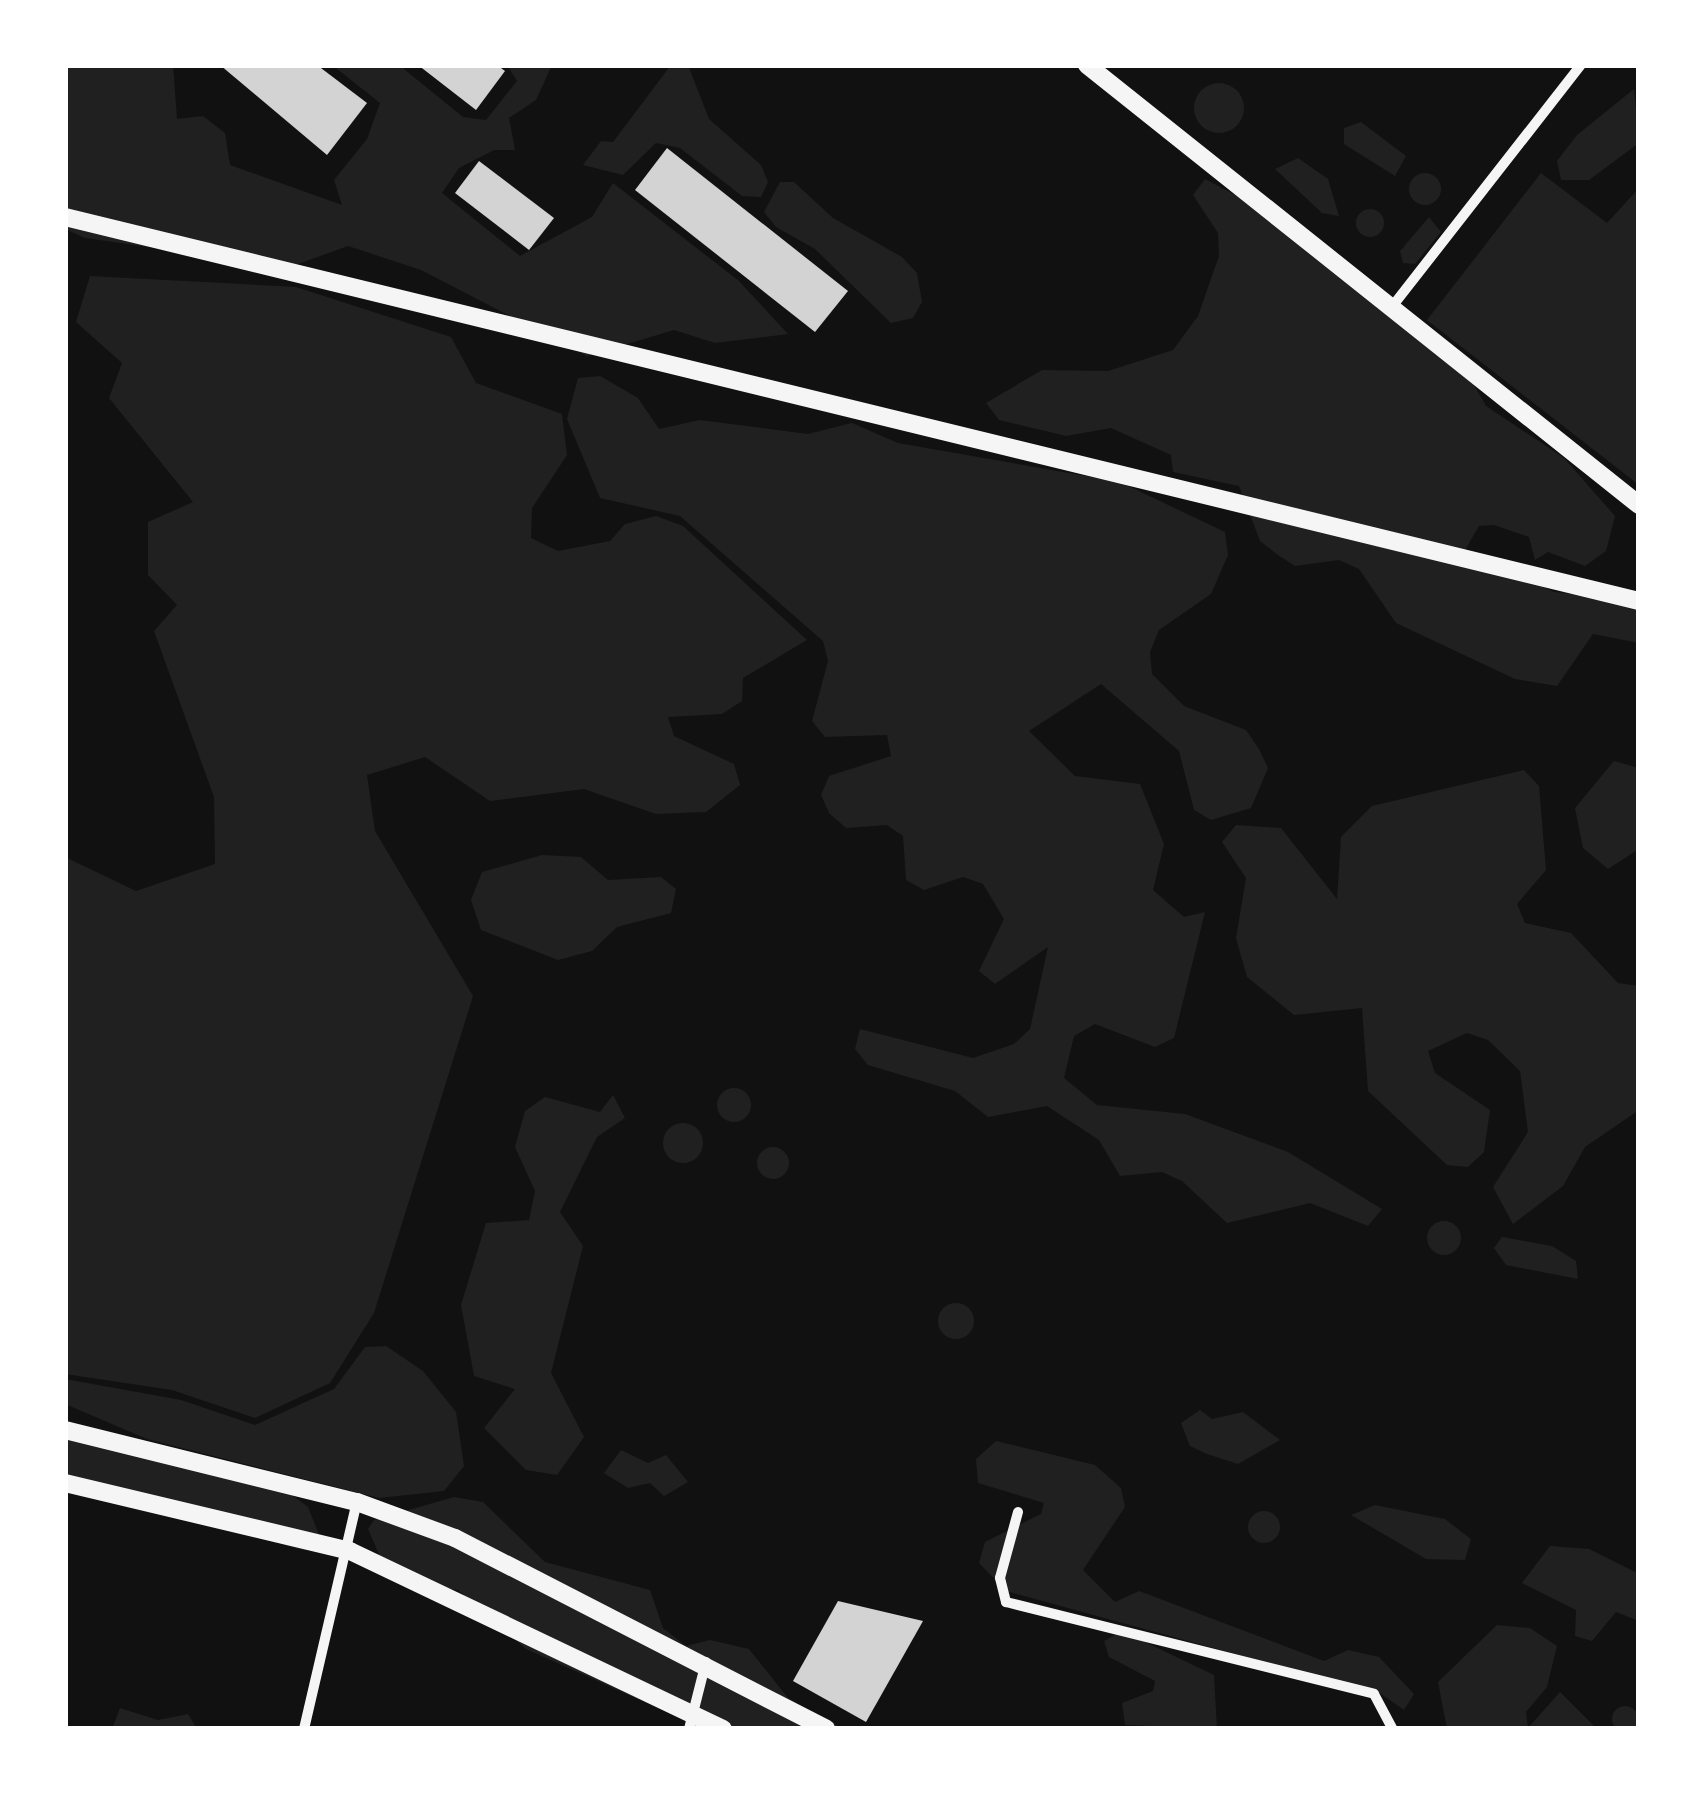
<!DOCTYPE html>
<html>
<head>
<meta charset="utf-8">
<style>
	body { margin:0 }
	#map { position:relative; width:1704px; height:1794px; overflow:hidden; background:#111; font-family:"Asap Condensed",sans-serif }
	div>[style] { position:absolute }
	.green>* { inset:0; background:#202020 }
	.round { border-radius:50% }
	.building>* { inset:0; background:#d3d3d3 }
	.minor>* { height:10px; margin:-5px; padding:0 5px; transform-origin:5px; border-radius:5px; background:#f5f5f5 }
	.tertiary>* { height:18px; margin:-9px; padding:0 9px; transform-origin:9px; border-radius:9px; background:#f5f5f5 }
	span { translate:-50% -50%; white-space:nowrap; text-align:center; line-height:1.15; -webkit-text-stroke:10px #fff; paint-order:stroke }
	.frame { position:absolute; inset:0; border:68px solid #fff; pointer-events:none }
</style>
</head>
<body>
<div id="map">
	<div class="green">
		<div style="clip-path:polygon(66px 65px,173px 65px,177px 119px,203px 116px,225px 133px,230px 165px,342px 205px,334px 180px,367px 139px,380px 103px,332px 65px,399px 65px,463px 117px,486px 120px,517px 81px,507px 65px,552px 65px,536px 100px,509px 118px,515px 150px,494px 150px,459px 168px,442px 193px,520px 256px,592px 217px,613px 183px,739px 281px,788px 334px,715px 343px,674px 330px,587px 356px,421px 270px,348px 246px,290px 267px,85px 238px,65px 229px)"></div>
		<div style="clip-path:polygon(671px 65px,688px 65px,709px 119px,761px 165px,768px 182px,761px 197px,742px 196px,680px 148px,656px 143px,623px 175px,583px 165px,601px 141px,613px 142px)"></div>
		<div class="round" style="left:1194px;top:83px;width:50px;height:50px"></div>
		<div style="clip-path:polygon(1634px 89px,1639px 143px,1589px 180px,1561px 180px,1557px 161px,1577px 135px)"></div>
		<div style="clip-path:polygon(1361px 122px,1406px 156px,1395px 176px,1344px 144px,1344px 128px)"></div>
		<div style="clip-path:polygon(1298px 158px,1328px 179px,1339px 216px,1322px 213px,1275px 169px)"></div>
		<div class="round" style="left:1409px;top:173px;width:32px;height:32px"></div>
		<div style="clip-path:polygon(1541px 173px,1607px 223px,1639px 188px,1639px 485px,1427px 320px)"></div>
		<div style="clip-path:polygon(1205px 179px,1243px 199px,1469px 376px,1486px 406px,1564px 458px,1615px 516px,1606px 551px,1585px 566px,1548px 552px,1535px 560px,1529px 537px,1494px 525px,1479px 526px,1465px 550px,1554px 592px,1639px 601px,1639px 643px,1593px 634px,1557px 686px,1515px 679px,1396px 623px,1359px 569px,1339px 560px,1295px 566px,1278px 555px,1260px 541px,1239px 486px,1173px 472px,1171px 455px,1111px 428px,1066px 436px,999px 420px,986px 403px,1042px 370px,1108px 371px,1173px 350px,1198px 316px,1219px 256px,1218px 233px,1193px 195px)"></div>
		<div style="clip-path:polygon(780px 182px,794px 182px,833px 218px,902px 257px,917px 273px,922px 302px,913px 318px,891px 323px,815px 249px,776px 227px,764px 212px)"></div>
		<div class="round" style="left:1356px;top:209px;width:28px;height:28px"></div>
		<div style="clip-path:polygon(1429px 217px,1441px 232px,1415px 264px,1403px 263px,1400px 251px)"></div>
		<div style="clip-path:polygon(90px 276px,296px 287px,451px 337px,476px 383px,562px 414px,567px 455px,532px 508px,531px 538px,558px 551px,610px 541px,625px 524px,656px 516px,683px 526px,807px 640px,743px 678px,742px 701px,722px 714px,668px 717px,674px 736px,734px 764px,740px 785px,706px 812px,656px 814px,584px 789px,490px 801px,425px 757px,367px 775px,375px 831px,473px 996px,374px 1313px,330px 1383px,255px 1418px,172px 1390px,65px 1374px,65px 857px,136px 891px,215px 864px,214px 797px,154px 631px,177px 605px,148px 575px,148px 522px,193px 502px,109px 398px,122px 363px,76px 322px)"></div>
		<div style="clip-path:polygon(600px 376px,638px 398px,659px 429px,700px 420px,808px 434px,852px 423px,898px 443px,1120px 482px,1225px 532px,1228px 555px,1211px 594px,1159px 630px,1150px 652px,1152px 674px,1184px 706px,1246px 730px,1259px 749px,1268px 768px,1251px 808px,1211px 820px,1194px 810px,1179px 751px,1101px 684px,1029px 731px,1075px 776px,1140px 784px,1164px 844px,1153px 890px,1184px 917px,1205px 912px,1174px 1038px,1155px 1047px,1095px 1024px,1074px 1036px,1064px 1078px,1097px 1105px,1185px 1114px,1288px 1152px,1382px 1209px,1368px 1226px,1310px 1203px,1227px 1223px,1182px 1181px,1162px 1172px,1120px 1176px,1099px 1140px,1047px 1106px,988px 1117px,955px 1091px,868px 1065px,855px 1049px,860px 1029px,973px 1058px,1014px 1044px,1030px 1029px,1048px 947px,995px 984px,979px 971px,1004px 919px,983px 884px,963px 877px,924px 890px,906px 880px,903px 836px,887px 825px,846px 828px,829px 813px,821px 795px,829px 776px,891px 756px,887px 735px,825px 737px,812px 721px,828px 661px,823px 641px,680px 516px,600px 498px,567px 419px,578px 378px)"></div>
		<div style="clip-path:polygon(1614px 761px,1639px 768px,1639px 849px,1608px 869px,1583px 848px,1575px 808px)"></div>
		<div style="clip-path:polygon(1524px 770px,1539px 786px,1546px 870px,1517px 904px,1525px 923px,1571px 933px,1618px 983px,1639px 986px,1639px 1110px,1585px 1147px,1563px 1186px,1513px 1224px,1493px 1187px,1528px 1132px,1520px 1071px,1488px 1040px,1467px 1033px,1428px 1051px,1435px 1073px,1490px 1110px,1484px 1152px,1468px 1167px,1447px 1165px,1368px 1091px,1362px 1008px,1294px 1015px,1247px 977px,1236px 938px,1246px 878px,1222px 842px,1236px 825px,1281px 828px,1337px 899px,1341px 837px,1372px 806px)"></div>
		<div style="clip-path:polygon(542px 855px,581px 857px,608px 880px,661px 877px,676px 889px,671px 913px,617px 927px,592px 951px,558px 960px,481px 930px,471px 900px,482px 872px)"></div>
		<div class="round" style="left:717px;top:1088px;width:34px;height:34px"></div>
		<div style="clip-path:polygon(613px 1095px,625px 1118px,597px 1137px,560px 1212px,583px 1246px,551px 1373px,584px 1437px,557px 1475px,526px 1470px,484px 1428px,515px 1389px,474px 1376px,461px 1305px,486px 1223px,529px 1220px,535px 1191px,515px 1147px,525px 1111px,545px 1097px,600px 1112px)"></div>
		<div class="round" style="left:663px;top:1123px;width:40px;height:40px"></div>
		<div class="round" style="left:757px;top:1147px;width:32px;height:32px"></div>
		<div class="round" style="left:1427px;top:1221px;width:34px;height:34px"></div>
		<div style="clip-path:polygon(1502px 1237px,1552px 1246px,1576px 1261px,1578px 1279px,1506px 1265px,1494px 1248px)"></div>
		<div class="round" style="left:938px;top:1303px;width:36px;height:36px"></div>
		<div style="clip-path:polygon(386px 1346px,423px 1371px,456px 1412px,464px 1466px,444px 1491px,379px 1498px,147px 1439px,65px 1404px,65px 1379px,181px 1400px,255px 1425px,334px 1389px,365px 1347px)"></div>
		<div style="clip-path:polygon(1200px 1410px,1212px 1419px,1243px 1412px,1280px 1440px,1238px 1464px,1207px 1454px,1190px 1446px,1181px 1423px)"></div>
		<div style="clip-path:polygon(65px 1426px,275px 1482px,308px 1507px,324px 1547px,303px 1550px,65px 1484px)"></div>
		<div style="clip-path:polygon(996px 1441px,1095px 1465px,1121px 1488px,1125px 1507px,1083px 1570px,1115px 1602px,1139px 1591px,1324px 1661px,1348px 1650px,1379px 1657px,1414px 1694px,1404px 1710px,1381px 1694px,1006px 1591px,979px 1563px,985px 1542px,1041px 1514px,1044px 1503px,978px 1483px,976px 1459px)"></div>
		<div style="clip-path:polygon(621px 1450px,648px 1463px,666px 1455px,688px 1482px,664px 1496px,650px 1483px,628px 1488px,604px 1473px)"></div>
		<div style="clip-path:polygon(454px 1497px,483px 1502px,545px 1562px,650px 1590px,663px 1628px,686px 1646px,710px 1640px,749px 1649px,788px 1698px,843px 1729px,705px 1729px,526px 1649px,458px 1590px,390px 1580px,368px 1529px,374px 1520px)"></div>
		<div style="clip-path:polygon(1375px 1505px,1445px 1519px,1471px 1539px,1465px 1560px,1426px 1559px,1351px 1515px)"></div>
		<div class="round" style="left:1248px;top:1511px;width:32px;height:32px"></div>
		<div style="clip-path:polygon(1550px 1546px,1589px 1549px,1639px 1574px,1639px 1621px,1616px 1612px,1592px 1641px,1575px 1636px,1576px 1610px,1522px 1583px)"></div>
		<div style="clip-path:polygon(1497px 1625px,1530px 1628px,1557px 1646px,1547px 1687px,1526px 1712px,1528px 1728px,1560px 1692px,1597px 1729px,1447px 1729px,1438px 1682px)"></div>
		<div style="clip-path:polygon(1122px 1631px,1214px 1675px,1217px 1729px,1125px 1725px,1122px 1703px,1153px 1691px,1155px 1681px,1109px 1657px,1104px 1641px)"></div>
		<div class="round" style="left:1612px;top:1706px;width:26px;height:26px"></div>
		<div style="clip-path:polygon(120px 1708px,158px 1720px,188px 1714px,197px 1729px,112px 1729px)"></div>
	</div>
	<div class="building">
		<div style="clip-path:polygon(220px 65px,317px 65px,367px 103px,327px 155px)"></div>
		<div style="clip-path:polygon(418px 65px,497px 65px,505px 71px,476px 110px)"></div>
		<div style="clip-path:polygon(667px 148px,848px 291px,815px 332px,635px 190px)"></div>
		<div style="clip-path:polygon(479px 161px,554px 218px,529px 250px,455px 193px)"></div>
		<div style="clip-path:polygon(838px 1601px,923px 1621px,866px 1722px,793px 1681px)"></div>
	</div>
	<div class="minor">
		<div style="left:1391px;top:308px;width:308px;rotate:-52deg"></div>
		<div style="left:1018px;top:1512px;width:68px;rotate:105.3deg"></div>
		<div style="left:1000px;top:1578px;width:25px;rotate:76deg"></div>
		<div style="left:1006px;top:1602px;width:379px;rotate:14deg"></div>
		<div style="left:1374px;top:1694px;width:40px;rotate:62deg"></div>
		<div style="left:304px;top:1729px;width:233px;rotate:-76.9deg"></div>
		<div style="left:689px;top:1729px;width:69px;rotate:-75.8deg"></div>
	</div>
	<div class="tertiary">
		<div style="left:1087px;top:65px;width:706px;rotate:38.56deg"></div>
		<div style="left:65px;top:217px;width:1620px;rotate:13.71deg"></div>
		<div style="left:65px;top:1430px;width:301px;rotate:13.9deg"></div>
		<div style="left:357px;top:1502px;width:104px;rotate:20.2deg"></div>
		<div style="left:455px;top:1538px;width:417px;rotate:27.2deg"></div>
		<div style="left:65px;top:1483px;width:293px;rotate:13.4deg"></div>
		<div style="left:350px;top:1551px;width:413px;rotate:25.5deg"></div>
	</div>
	<div class="frame"></div>
</div>
</body>
</html>
